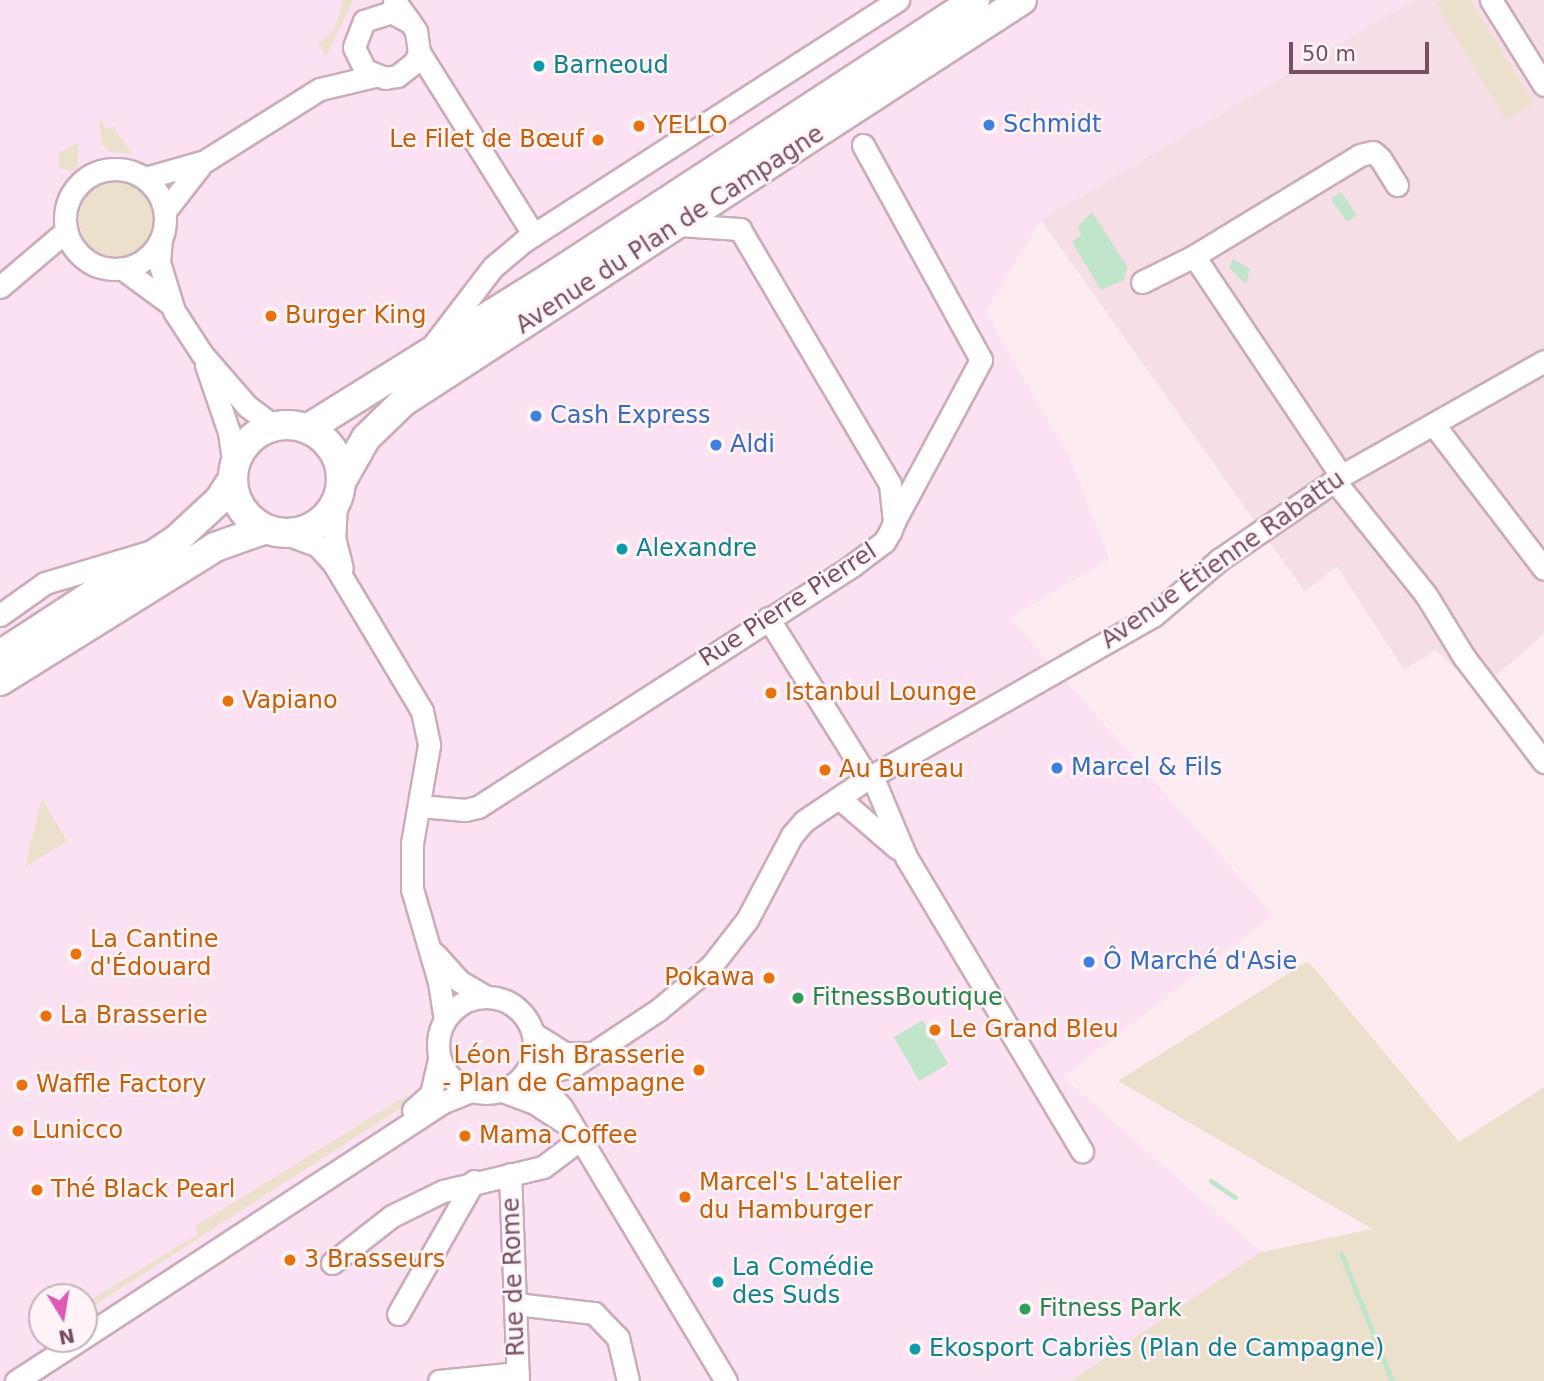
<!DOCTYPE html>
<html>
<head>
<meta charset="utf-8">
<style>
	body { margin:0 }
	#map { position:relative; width:1544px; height:1381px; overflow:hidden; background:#fcecf1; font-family:"DejaVu Sans",sans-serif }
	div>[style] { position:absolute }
	.residential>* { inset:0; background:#f5dee6 }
	.commercial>* { inset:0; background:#fbe1f1 }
	.green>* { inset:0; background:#eae0cb }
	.round { border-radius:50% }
	.water>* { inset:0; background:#c1e5ca }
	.stream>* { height:5px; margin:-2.5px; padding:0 2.5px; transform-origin:2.5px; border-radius:2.5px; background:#c1e5ca }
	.roads { filter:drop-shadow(2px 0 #caacba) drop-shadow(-2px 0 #caacba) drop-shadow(0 2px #caacba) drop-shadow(0 -2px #caacba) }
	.minor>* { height:21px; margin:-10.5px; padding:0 10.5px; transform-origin:10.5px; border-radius:10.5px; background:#fff }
	.minor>.ring { margin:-10.5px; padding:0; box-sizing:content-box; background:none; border:21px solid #fff; border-radius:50% }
	.secondary>* { height:28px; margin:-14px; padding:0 14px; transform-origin:14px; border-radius:14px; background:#fff }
	.secondary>.ring { margin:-14px; padding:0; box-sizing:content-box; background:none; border:28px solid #fff; border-radius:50% }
	.dots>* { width:19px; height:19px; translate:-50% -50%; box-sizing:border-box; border:4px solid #fef3f6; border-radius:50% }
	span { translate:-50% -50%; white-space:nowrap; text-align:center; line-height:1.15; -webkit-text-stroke:5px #fef3f6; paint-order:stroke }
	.culture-label { font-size:24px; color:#0d838f }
	.left { translate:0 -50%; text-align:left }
	.shop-label { font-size:24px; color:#366cbe }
	.food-label { font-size:24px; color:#c56008 }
	.right { translate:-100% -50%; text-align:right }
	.street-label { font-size:24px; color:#774f65 }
	.leisure-label { font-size:24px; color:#27864d }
	.north { position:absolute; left:28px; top:1283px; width:70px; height:70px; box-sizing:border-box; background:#fef3f6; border:2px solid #c8b1bc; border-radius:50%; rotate:169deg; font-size:19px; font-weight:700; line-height:28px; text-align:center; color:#774f65 }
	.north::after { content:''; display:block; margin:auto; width:24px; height:32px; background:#de59b4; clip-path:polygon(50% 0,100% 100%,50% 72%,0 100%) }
	.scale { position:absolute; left:1289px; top:42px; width:140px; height:32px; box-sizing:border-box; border:4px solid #774f65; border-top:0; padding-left:9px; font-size:21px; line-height:24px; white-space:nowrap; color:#774f65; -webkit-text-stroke:5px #fef3f6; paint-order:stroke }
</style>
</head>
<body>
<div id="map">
	<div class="residential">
		<div style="clip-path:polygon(1414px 0,1544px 0,1544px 634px,1479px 690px,1436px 650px,1404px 670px,1337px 566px,1305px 592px,1041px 220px)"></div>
	</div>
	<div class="commercial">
		<div style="clip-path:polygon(evenodd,0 0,1413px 0,1041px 220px,985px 312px,1069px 456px,1109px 559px,1010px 618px,1273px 915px,1063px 1077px,1261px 1252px,1071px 1381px,0 1381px,0 0,42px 1297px,84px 1297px,84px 1339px,42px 1339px,42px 1297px)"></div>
	</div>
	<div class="green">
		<div style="clip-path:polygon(343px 0,353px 0,326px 57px,318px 43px,334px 31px)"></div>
		<div style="clip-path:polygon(1443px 0,1470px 0,1533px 103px,1506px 120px,1436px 4px)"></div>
		<div style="clip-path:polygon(99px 118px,107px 130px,113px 126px,132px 154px,110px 152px,102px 145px)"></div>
		<div style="clip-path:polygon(78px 143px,78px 165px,73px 171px,64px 170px,58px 165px,59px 153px)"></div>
		<div class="round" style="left:79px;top:181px;width:76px;height:76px"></div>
		<div style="clip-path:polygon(42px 799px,67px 841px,25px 867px)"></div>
		<div style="clip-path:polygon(1308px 961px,1459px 1142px,1544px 1087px,1544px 1381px,1071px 1381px,1261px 1252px,1372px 1229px,1118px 1081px)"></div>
		<div style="clip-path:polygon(409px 1094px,408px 1103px,84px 1312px,84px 1304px,198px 1234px,194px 1227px)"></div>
	</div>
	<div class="water">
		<div style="clip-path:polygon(1341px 192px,1357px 215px,1347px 222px,1331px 199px)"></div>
		<div style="clip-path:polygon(1092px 212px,1127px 266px,1124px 280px,1101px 290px,1072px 242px,1081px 235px,1078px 226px)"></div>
		<div style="clip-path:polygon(1233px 259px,1250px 269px,1246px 284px,1229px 268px)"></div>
		<div style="clip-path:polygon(923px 1020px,948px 1064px,919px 1081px,894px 1037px)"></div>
	</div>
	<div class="stream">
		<div style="left:1211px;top:1181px;width:29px;rotate:34deg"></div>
		<div style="left:1341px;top:1254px;width:137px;rotate:68.1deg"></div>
	</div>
	<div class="roads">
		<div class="minor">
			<div style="left:394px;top:0;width:27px;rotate:54deg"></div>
			<div style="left:410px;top:22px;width:11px;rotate:56deg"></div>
			<div style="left:416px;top:31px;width:21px;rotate:82deg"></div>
			<div style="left:419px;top:52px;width:11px;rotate:112deg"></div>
			<div style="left:415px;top:62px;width:23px;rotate:142deg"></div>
			<div style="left:397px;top:76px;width:12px;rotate:171deg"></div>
			<div style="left:385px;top:78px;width:22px;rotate:-158deg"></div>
			<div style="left:365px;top:70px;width:25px;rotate:-116deg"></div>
			<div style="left:354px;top:47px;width:28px;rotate:-69deg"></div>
			<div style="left:364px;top:21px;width:28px;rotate:-18deg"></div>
			<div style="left:391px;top:12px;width:21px;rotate:28deg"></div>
			<div style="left:1491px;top:0;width:100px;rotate:58.1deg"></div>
			<div style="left:419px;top:52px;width:216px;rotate:57.9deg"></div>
			<div style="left:863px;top:145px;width:245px;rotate:61.2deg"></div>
			<div style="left:981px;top:360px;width:182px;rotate:118.3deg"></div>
			<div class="ring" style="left:65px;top:169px;width:79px;height:79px"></div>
			<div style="left:145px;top:178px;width:62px;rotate:-15.8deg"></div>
			<div style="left:205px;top:161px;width:136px;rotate:-32.1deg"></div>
			<div style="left:320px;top:89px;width:56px;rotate:-13.5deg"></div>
			<div style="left:165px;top:211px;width:57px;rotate:-52.1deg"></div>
			<div style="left:161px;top:239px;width:23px;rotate:95deg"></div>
			<div style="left:159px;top:262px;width:51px;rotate:73deg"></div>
			<div style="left:174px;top:311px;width:51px;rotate:56.9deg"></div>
			<div style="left:202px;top:354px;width:69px;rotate:49.1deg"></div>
			<div style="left:247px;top:406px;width:34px;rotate:37deg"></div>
			<div style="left:1194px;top:256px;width:265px;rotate:56.2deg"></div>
			<div style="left:123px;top:269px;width:57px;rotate:36.5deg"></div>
			<div style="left:1142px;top:282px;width:58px;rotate:-26.6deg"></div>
			<div style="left:1194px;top:256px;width:194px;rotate:-31.3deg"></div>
			<div style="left:1360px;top:155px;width:13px;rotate:-13deg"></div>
			<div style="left:1373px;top:152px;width:9px;rotate:41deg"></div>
			<div style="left:1380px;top:158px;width:32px;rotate:58deg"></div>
			<div style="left:0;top:287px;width:87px;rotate:-40.3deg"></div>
			<div style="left:431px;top:348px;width:102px;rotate:-52.6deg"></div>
			<div style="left:493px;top:267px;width:40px;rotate:-40deg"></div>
			<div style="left:524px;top:241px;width:445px;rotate:-32.8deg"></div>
			<div style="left:206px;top:365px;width:71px;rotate:71.1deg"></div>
			<div style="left:229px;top:432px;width:34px;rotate:82deg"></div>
			<div style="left:1434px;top:425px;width:181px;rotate:52.6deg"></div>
			<div style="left:1334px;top:480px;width:147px;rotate:51.3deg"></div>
			<div style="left:1426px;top:595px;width:73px;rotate:58.5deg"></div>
			<div style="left:1464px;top:657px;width:132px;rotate:52.7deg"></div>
			<div style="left:336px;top:503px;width:34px;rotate:93deg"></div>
			<div style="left:334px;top:537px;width:32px;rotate:76deg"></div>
			<div style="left:286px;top:534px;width:33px;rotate:20deg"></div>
			<div style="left:317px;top:545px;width:25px;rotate:48deg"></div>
			<div style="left:334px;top:564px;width:171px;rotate:59.1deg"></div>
			<div style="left:422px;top:711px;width:35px;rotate:78deg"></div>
			<div style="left:429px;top:745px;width:99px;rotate:99.8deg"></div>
			<div style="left:412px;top:843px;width:46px;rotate:90deg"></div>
			<div style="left:412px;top:889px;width:97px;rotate:73.8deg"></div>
			<div style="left:439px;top:982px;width:37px;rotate:81deg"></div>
			<div style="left:0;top:615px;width:55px;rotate:-35.4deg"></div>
			<div style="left:45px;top:583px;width:109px;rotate:-16.6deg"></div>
			<div style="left:768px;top:618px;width:189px;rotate:58deg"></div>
			<div style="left:872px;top:776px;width:88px;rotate:67.2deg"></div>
			<div style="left:906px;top:857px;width:343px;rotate:59.1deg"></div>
			<div style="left:839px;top:798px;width:77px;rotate:40.8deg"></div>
			<div style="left:420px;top:806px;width:45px;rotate:5.1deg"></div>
			<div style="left:465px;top:810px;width:13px;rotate:-13deg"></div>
			<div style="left:478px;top:807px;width:446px;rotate:-32.8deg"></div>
			<div style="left:853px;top:565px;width:39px;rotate:-37deg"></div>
			<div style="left:884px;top:542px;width:12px;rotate:-59deg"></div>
			<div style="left:890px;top:532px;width:11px;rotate:-68deg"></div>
			<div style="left:894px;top:522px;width:38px;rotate:-96deg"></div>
			<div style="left:890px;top:484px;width:296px;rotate:-120.5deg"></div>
			<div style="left:740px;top:229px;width:61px;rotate:-176.2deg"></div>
			<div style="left:435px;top:954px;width:36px;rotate:48deg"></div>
			<div style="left:459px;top:981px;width:32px;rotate:30deg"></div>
			<div class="ring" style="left:438px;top:997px;width:75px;height:75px"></div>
			<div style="left:534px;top:1034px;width:36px;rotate:32deg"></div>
			<div style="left:565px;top:1053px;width:26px"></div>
			<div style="left:529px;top:1070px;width:21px;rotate:5deg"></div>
			<div style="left:550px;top:1072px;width:26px;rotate:-16deg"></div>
			<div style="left:575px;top:1065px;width:100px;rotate:-33.5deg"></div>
			<div style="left:658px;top:1010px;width:69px;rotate:-39.7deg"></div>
			<div style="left:711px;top:966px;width:58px;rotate:-52deg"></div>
			<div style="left:747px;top:920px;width:96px;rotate:-62.1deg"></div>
			<div style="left:792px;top:835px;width:18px;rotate:-49deg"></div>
			<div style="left:804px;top:821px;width:73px;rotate:-33.9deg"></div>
			<div style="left:865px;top:780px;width:331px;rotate:-29.7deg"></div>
			<div style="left:1153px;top:616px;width:87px;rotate:-40.3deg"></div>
			<div style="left:1219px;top:560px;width:148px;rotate:-34.5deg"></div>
			<div style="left:1341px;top:476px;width:233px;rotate:-29.5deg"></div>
			<div style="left:529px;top:1070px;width:50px;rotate:49deg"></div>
			<div style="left:562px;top:1108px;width:318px;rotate:59deg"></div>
			<div style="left:502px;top:1091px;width:33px;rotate:20deg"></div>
			<div style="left:533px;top:1102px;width:38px;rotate:33deg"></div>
			<div style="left:413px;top:1110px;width:24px;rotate:-42deg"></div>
			<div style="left:431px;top:1094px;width:36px;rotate:-77deg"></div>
			<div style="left:510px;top:1174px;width:207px;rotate:87.8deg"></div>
			<div style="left:332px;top:1263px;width:76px;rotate:-38.1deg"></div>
			<div style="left:392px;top:1216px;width:57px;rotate:-26.1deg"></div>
			<div style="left:443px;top:1191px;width:103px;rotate:-13.5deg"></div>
			<div style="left:543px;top:1167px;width:45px;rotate:-36.9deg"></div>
			<div style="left:516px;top:1304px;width:79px;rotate:6.6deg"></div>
			<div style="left:594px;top:1313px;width:35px;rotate:46deg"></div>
			<div style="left:618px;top:1338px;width:44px;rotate:76.9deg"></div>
			<div style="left:398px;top:1314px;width:153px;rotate:-60.3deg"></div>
			<div style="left:84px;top:1337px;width:427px;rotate:-33.2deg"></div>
			<div style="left:441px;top:1103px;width:32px;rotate:-22deg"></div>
			<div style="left:16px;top:1381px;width:77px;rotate:-32.9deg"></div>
			<div style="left:439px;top:1381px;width:79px;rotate:-5.8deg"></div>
		</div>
		<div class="secondary">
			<div class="ring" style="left:233px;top:425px;width:80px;height:80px"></div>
			<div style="left:307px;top:429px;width:284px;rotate:-31.9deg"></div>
			<div style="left:548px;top:279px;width:510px;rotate:-33.16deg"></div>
			<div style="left:341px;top:482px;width:51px;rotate:-60.4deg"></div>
			<div style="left:366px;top:438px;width:52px;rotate:-44.2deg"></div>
			<div style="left:403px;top:402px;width:738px;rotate:-33deg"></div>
			<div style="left:0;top:655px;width:212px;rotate:-33.2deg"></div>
			<div style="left:177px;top:539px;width:57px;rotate:-42.9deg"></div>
			<div style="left:219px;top:500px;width:24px;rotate:-57deg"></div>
			<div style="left:0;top:681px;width:253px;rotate:-31.9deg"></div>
			<div style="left:215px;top:547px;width:54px;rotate:-19.4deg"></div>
		</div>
	</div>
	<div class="dots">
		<div style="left:539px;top:66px;background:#0f9aa8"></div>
		<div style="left:989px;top:125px;background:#3f7fe0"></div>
		<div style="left:639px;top:126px;background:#e8710a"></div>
		<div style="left:598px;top:140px;background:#e8710a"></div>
		<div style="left:271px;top:316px;background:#e8710a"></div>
		<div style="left:536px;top:416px;background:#3f7fe0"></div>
		<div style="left:716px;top:445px;background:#3f7fe0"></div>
		<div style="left:622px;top:549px;background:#0f9aa8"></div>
		<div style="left:771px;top:693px;background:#e8710a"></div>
		<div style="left:228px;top:701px;background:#e8710a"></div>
		<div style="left:1057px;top:768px;background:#3f7fe0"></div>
		<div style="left:825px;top:770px;background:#e8710a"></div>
		<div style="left:76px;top:954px;background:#e8710a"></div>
		<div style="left:1089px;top:962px;background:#3f7fe0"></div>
		<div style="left:769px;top:978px;background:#e8710a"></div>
		<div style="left:798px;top:998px;background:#2e9e5b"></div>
		<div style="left:46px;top:1016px;background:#e8710a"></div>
		<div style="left:935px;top:1030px;background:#e8710a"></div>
		<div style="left:699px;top:1070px;background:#e8710a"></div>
		<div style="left:22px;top:1085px;background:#e8710a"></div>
		<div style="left:18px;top:1131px;background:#e8710a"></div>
		<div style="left:465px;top:1136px;background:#e8710a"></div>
		<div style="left:37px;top:1190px;background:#e8710a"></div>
		<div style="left:685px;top:1197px;background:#e8710a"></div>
		<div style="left:290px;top:1260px;background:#e8710a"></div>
		<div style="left:718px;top:1282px;background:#0f9aa8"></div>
		<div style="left:1025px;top:1309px;background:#2e9e5b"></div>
		<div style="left:915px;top:1349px;background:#0f9aa8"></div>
	</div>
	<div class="culture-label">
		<span class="left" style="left:553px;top:66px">Barneoud</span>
		<span class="left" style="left:636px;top:549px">Alexandre</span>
		<span class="left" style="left:732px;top:1282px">La Comédie<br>des Suds</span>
		<span class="left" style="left:929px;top:1349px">Ekosport Cabriès (Plan de Campagne)</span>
	</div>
	<div class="shop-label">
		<span class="left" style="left:1003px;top:125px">Schmidt</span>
		<span class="left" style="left:550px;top:416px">Cash Express</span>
		<span class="left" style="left:730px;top:445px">Aldi</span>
		<span class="left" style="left:1071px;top:768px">Marcel &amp; Fils</span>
		<span class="left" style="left:1103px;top:962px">Ô Marché d'Asie</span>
	</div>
	<div class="food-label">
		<span class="left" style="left:653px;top:126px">YELLO</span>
		<span class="right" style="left:584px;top:140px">Le Filet de Bœuf</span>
		<span class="left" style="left:285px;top:316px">Burger King</span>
		<span class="left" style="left:785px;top:693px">Istanbul Lounge</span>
		<span class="left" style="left:242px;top:701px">Vapiano</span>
		<span class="left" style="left:839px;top:770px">Au Bureau</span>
		<span class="left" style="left:90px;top:954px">La Cantine<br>d'Édouard</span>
		<span class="right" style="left:755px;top:978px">Pokawa</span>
		<span class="left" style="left:60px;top:1016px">La Brasserie</span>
		<span class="left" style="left:949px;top:1030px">Le Grand Bleu</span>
		<span class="right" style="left:685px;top:1070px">Léon Fish Brasserie<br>- Plan de Campagne</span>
		<span class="left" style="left:36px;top:1085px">Waffle Factory</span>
		<span class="left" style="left:32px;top:1131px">Lunicco</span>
		<span class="left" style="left:479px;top:1136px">Mama Coffee</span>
		<span class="left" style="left:699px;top:1197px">Marcel's L'atelier<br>du Hamburger</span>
		<span class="left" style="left:51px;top:1190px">Thé Black Pearl</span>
		<span class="left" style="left:304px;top:1260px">3 Brasseurs</span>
	</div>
	<div class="street-label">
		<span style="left:670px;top:230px;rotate:-33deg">Avenue du Plan de Campagne</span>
		<span style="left:1223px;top:560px;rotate:-35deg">Avenue Étienne Rabattu</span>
		<span style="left:788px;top:605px;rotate:-33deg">Rue Pierre Pierrel</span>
		<span style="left:514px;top:1277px;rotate:-92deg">Rue de Rome</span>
	</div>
	<div class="leisure-label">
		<span class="left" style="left:812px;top:998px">FitnessBoutique</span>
		<span class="left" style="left:1039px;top:1309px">Fitness Park</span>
	</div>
	<div class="north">N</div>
	<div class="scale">50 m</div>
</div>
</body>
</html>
